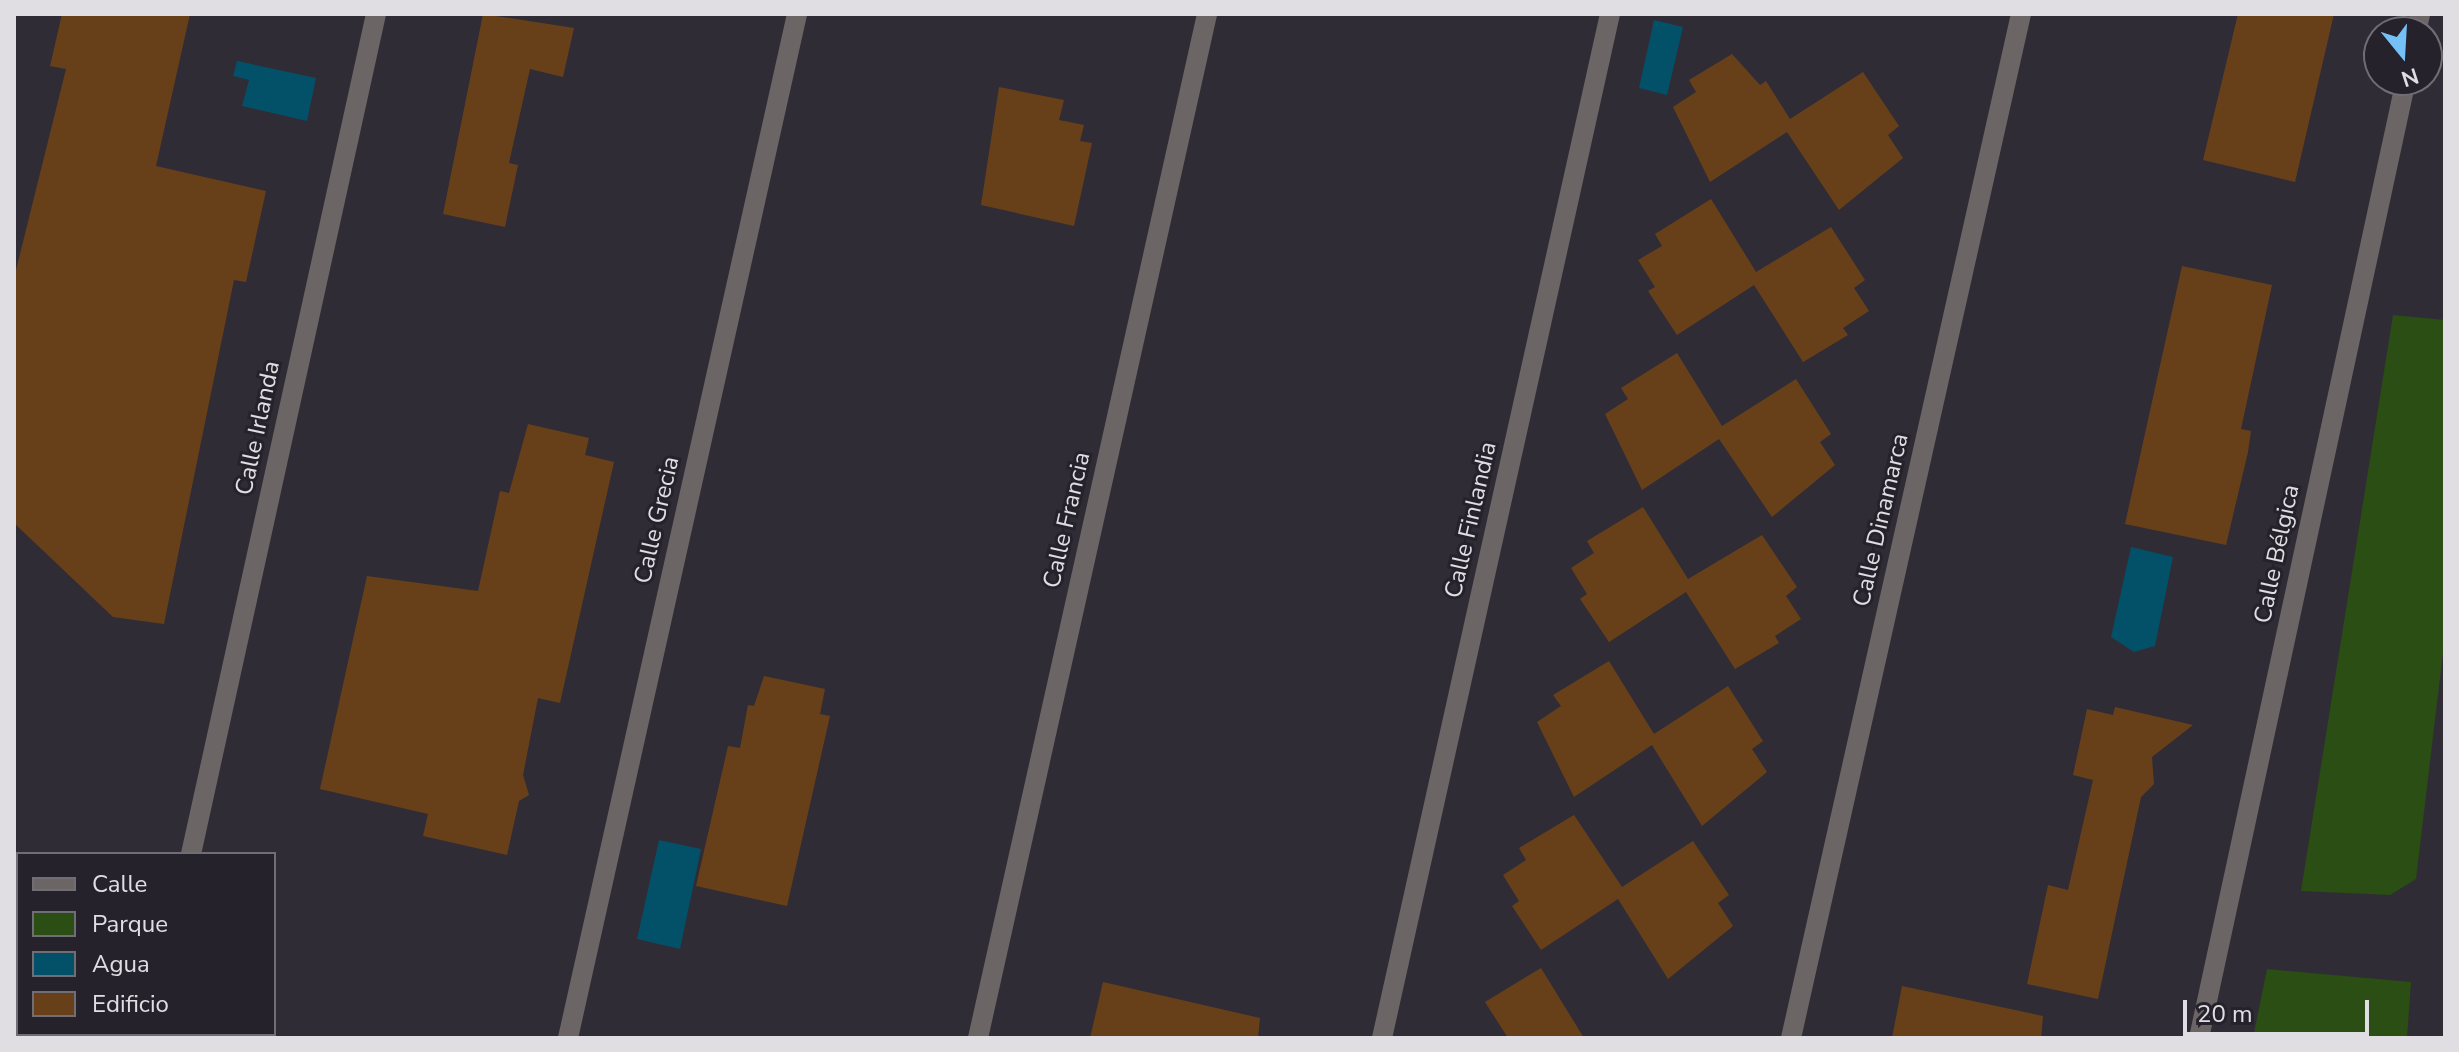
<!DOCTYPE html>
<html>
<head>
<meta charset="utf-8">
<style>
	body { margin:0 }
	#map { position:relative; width:2459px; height:1052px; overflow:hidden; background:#302c35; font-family:"Nunito Sans",sans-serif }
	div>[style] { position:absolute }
	.green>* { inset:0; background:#2b4e14 }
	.water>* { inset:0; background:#035168 }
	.building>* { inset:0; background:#67401a }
	.minor>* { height:20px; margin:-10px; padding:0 10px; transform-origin:10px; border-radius:10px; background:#6b6565 }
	span { translate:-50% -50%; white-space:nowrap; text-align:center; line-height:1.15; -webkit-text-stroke:6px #26222b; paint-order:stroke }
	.street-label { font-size:24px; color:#e0dde3 }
	.frame { position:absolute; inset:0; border:16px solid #e0dde3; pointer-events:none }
	.legend { position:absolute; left:16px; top:852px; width:260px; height:184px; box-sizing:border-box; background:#26222b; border:2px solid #706d75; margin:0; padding:10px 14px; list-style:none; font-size:24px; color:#e0dde3 }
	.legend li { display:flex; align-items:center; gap:16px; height:40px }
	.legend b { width:40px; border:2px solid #706d75 }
	.north { position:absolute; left:2363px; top:16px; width:80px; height:80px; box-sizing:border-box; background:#26222b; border:2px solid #706d75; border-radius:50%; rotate:162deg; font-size:22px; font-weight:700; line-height:32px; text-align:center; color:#e0dde3 }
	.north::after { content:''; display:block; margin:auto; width:28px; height:36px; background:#73c1f6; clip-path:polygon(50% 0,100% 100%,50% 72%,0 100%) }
	.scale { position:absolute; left:2183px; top:1000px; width:186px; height:36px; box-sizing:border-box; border:4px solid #e0dde3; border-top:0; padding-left:10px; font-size:24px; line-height:28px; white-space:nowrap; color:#e0dde3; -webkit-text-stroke:6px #26222b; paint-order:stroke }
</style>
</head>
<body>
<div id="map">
	<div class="green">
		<div style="clip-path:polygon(2393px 315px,2445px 320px,2445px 636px,2416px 879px,2390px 895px,2301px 891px)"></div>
		<div style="clip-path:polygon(2267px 969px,2411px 982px,2407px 1038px,2253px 1038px)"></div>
	</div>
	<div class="water">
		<div style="clip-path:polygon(1654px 20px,1683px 27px,1667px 95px,1639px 88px)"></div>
		<div style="clip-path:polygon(237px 61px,316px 78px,307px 121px,242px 106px,249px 80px,233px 76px)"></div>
		<div style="clip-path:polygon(2131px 547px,2173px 557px,2155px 646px,2134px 652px,2111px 637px)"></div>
		<div style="clip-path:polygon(659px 840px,701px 849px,680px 949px,637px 939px)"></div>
	</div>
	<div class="building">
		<div style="clip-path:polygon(62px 14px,190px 14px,156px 166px,266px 191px,246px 282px,234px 280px,164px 624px,113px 617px,14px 523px,14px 278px,66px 69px,50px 66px)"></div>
		<div style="clip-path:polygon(483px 14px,574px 28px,563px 77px,530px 69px,509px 163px,518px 165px,505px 227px,443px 214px)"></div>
		<div style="clip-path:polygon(2238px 14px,2334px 14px,2295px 182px,2203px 160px)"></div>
		<div style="clip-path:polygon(1732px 54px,1760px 85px,1766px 81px,1790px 119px,1863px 72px,1899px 126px,1888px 135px,1903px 158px,1839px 210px,1787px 132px,1710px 182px,1673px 107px,1696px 92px,1689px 80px)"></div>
		<div style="clip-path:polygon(999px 87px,1064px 100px,1059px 120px,1084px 125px,1080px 141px,1092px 143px,1074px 226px,981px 205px)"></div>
		<div style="clip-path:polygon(1711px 199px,1756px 272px,1831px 227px,1865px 280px,1854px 288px,1869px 311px,1843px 328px,1848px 335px,1803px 362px,1754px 285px,1677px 335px,1648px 291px,1655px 287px,1638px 260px,1662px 246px,1655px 234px)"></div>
		<div style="clip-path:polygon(2182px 266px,2272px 285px,2241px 429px,2251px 431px,2248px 452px,2226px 545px,2125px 524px)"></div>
		<div style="clip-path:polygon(1677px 353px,1722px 426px,1796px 379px,1831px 434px,1820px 442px,1835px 465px,1772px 517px,1719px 439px,1642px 490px,1605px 414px,1628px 399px,1621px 388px)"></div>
		<div style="clip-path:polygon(528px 424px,589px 438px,585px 455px,614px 462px,560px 703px,538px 698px,523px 775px,529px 795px,519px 801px,507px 855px,423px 836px,428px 814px,320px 789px,367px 576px,478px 591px,500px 491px,509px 493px)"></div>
		<div style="clip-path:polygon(1643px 507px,1688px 579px,1762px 535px,1797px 587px,1786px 596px,1801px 619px,1775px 636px,1779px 643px,1735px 669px,1686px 592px,1609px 642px,1580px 599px,1587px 594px,1571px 568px,1594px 553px,1587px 541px)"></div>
		<div style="clip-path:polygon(1609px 661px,1654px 734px,1728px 686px,1763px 741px,1752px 749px,1767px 772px,1702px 826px,1652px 745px,1574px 797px,1537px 722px,1561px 706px,1553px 695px)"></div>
		<div style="clip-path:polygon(764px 676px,825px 689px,820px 714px,830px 716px,787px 906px,696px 886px,728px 746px,740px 748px,748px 705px,754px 706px)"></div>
		<div style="clip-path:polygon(2115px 707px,2193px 725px,2152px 757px,2154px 784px,2141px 797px,2098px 999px,2027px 984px,2048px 885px,2068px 890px,2093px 780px,2073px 775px,2087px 709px,2113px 715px)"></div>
		<div style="clip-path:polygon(1574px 815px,1622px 887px,1693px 841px,1729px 895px,1718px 903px,1733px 926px,1668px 979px,1618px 899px,1541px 950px,1512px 906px,1519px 901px,1503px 875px,1526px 860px,1519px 848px)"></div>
		<div style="clip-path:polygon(1541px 968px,1584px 1038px,1508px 1038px,1485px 1002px)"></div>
		<div style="clip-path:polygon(1103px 982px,1260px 1018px,1258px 1038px,1090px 1038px)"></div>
		<div style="clip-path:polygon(1902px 986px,2043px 1016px,2041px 1038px,1892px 1038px)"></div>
	</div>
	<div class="minor">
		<div style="left:2416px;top:32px;width:18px;rotate:-77deg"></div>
		<div style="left:191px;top:854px;width:860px;rotate:-77.58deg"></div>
		<div style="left:151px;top:1038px;width:4px;rotate:-90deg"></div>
		<div style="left:568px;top:1038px;width:1049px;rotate:-77.39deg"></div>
		<div style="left:978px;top:1038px;width:1049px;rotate:-77.39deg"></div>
		<div style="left:1382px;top:1038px;width:1049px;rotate:-77.45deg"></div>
		<div style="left:1791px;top:1038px;width:1050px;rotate:-77.34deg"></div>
		<div style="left:2199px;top:1038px;width:980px;rotate:-77.81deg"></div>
	</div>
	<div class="street-label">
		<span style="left:258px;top:428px;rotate:-78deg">Calle Irlanda</span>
		<span style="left:657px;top:520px;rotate:-77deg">Calle Grecia</span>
		<span style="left:1067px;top:520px;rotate:-77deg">Calle Francia</span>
		<span style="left:1471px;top:520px;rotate:-77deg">Calle Finlandia</span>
		<span style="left:1881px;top:520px;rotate:-77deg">Calle Dinamarca</span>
		<span style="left:2277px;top:554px;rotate:-78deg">Calle Bélgica</span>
	</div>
	<div class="frame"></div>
	<ul class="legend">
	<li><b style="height:10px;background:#6b6565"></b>Calle</li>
	<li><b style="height:22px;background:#2b4e14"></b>Parque</li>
	<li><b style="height:22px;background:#035168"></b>Agua</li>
	<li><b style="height:22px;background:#67401a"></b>Edificio</li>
	</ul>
	<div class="north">N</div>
	<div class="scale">20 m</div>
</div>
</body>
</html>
